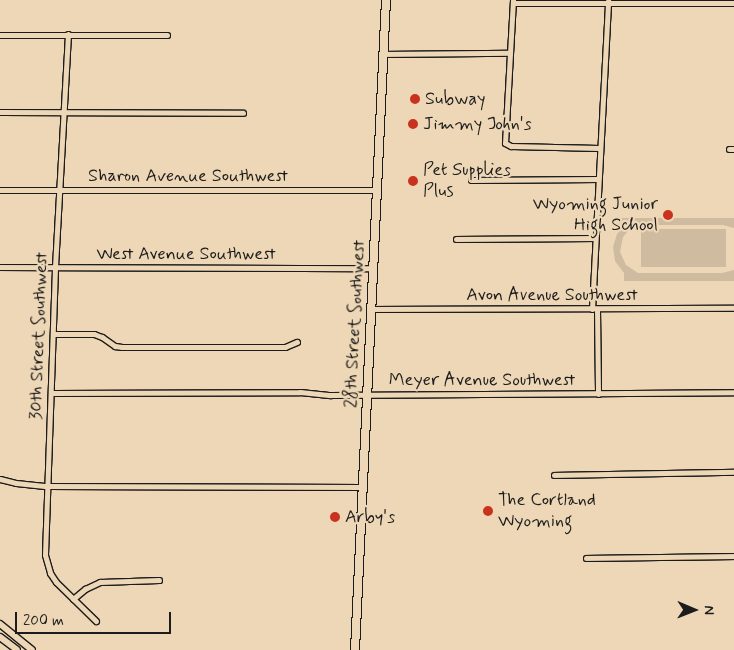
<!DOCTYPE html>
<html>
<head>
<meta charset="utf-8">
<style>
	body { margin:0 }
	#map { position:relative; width:734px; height:650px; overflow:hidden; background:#edd7b6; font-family:Mynerve,sans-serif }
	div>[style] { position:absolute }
	.green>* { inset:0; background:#cfbba0 }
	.roads { filter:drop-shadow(1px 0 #1c1c1c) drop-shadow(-1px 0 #1c1c1c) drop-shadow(0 1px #1c1c1c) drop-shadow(0 -1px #1c1c1c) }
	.minor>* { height:5px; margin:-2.5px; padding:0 2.5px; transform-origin:2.5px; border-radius:2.5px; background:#edd7b6 }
	.tertiary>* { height:6px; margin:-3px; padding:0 3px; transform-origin:3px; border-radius:3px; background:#edd7b6 }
	.primary>* { height:8px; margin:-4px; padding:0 4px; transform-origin:4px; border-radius:4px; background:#edd7b6 }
	.dots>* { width:14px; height:14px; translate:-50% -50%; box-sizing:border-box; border:2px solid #edd7b6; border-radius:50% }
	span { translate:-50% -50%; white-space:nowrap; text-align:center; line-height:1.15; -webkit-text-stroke:4.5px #edd7b6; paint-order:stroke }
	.poi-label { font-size:18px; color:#1c1c1c }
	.left { translate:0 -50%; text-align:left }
	.right { translate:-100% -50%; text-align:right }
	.street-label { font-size:18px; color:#1c1c1c }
	.north { position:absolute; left:669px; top:585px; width:50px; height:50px; -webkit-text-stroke:4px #edd7b6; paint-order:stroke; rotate:91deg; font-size:14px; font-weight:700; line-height:20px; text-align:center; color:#1c1c1c }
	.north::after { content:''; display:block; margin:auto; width:18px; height:22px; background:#1c1c1c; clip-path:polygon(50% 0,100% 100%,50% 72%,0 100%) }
	.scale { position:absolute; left:15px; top:612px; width:156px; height:22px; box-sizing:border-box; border:2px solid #1c1c1c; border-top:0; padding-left:6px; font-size:15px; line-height:18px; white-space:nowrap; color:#1c1c1c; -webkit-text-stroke:4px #edd7b6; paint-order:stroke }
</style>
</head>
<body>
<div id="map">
	<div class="green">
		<div style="clip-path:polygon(619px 218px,734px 218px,734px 228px,723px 225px,641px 225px,628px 231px,623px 237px,620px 252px,626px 265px,638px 273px,722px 273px,734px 270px,734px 281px,624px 281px,624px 273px,615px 261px,613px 247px,617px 234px,624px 226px,619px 225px)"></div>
		<div style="clip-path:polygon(641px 229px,726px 229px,726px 267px,641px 267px)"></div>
	</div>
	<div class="roads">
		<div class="minor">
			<div style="left:513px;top:0;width:143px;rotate:93.2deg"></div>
			<div style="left:505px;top:143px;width:7px;rotate:27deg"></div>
			<div style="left:511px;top:146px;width:88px;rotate:1.3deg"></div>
			<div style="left:513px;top:3px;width:221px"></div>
			<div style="left:68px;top:34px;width:234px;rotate:93.2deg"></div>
			<div style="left:55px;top:268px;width:287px;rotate:92deg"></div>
			<div style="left:45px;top:555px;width:19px;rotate:74deg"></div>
			<div style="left:50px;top:573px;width:11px;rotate:56deg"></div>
			<div style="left:56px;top:582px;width:56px;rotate:44.3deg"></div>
			<div style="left:0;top:35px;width:167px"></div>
			<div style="left:383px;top:54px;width:127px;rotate:-0.5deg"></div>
			<div style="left:0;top:112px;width:243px;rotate:0.2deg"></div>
			<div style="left:729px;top:149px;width:5px"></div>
			<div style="left:471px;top:180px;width:127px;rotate:-0.5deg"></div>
			<div style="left:0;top:190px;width:376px"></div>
			<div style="left:456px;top:239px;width:138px;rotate:-0.4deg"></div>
			<div style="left:0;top:267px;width:372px;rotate:0.2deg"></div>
			<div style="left:370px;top:309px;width:364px;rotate:-0.2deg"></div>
			<div style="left:592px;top:309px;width:309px;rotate:-87deg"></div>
			<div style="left:597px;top:309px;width:85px;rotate:89.3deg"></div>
			<div style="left:53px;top:334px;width:41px"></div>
			<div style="left:94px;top:334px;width:9px;rotate:21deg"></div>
			<div style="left:102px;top:337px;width:16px;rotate:35deg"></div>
			<div style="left:115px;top:346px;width:7px;rotate:8deg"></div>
			<div style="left:122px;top:347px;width:163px"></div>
			<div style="left:285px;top:347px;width:13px;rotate:-23deg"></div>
			<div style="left:51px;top:393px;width:249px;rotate:-0.2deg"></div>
			<div style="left:300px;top:392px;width:31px;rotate:6deg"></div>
			<div style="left:331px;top:395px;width:403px;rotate:-0.4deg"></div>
			<div style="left:554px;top:475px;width:180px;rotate:-1deg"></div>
			<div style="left:0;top:479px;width:16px;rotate:14deg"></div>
			<div style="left:16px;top:483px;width:31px;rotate:6deg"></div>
			<div style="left:47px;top:486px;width:316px;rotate:0.2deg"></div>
			<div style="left:586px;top:558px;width:148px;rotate:-0.8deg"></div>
			<div style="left:73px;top:599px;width:16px;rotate:-40deg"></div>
			<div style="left:85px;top:589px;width:17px;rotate:-25deg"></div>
			<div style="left:100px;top:582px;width:59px;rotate:-1.9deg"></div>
		</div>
		<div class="tertiary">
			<div style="left:0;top:624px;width:41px;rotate:39.1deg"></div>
			<div style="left:0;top:637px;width:21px;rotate:37deg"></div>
		</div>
		<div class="primary">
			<div style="left:355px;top:650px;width:651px;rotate:-87.27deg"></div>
		</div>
	</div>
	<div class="dots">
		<div style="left:415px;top:99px;background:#c8321e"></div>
		<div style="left:413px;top:124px;background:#c8321e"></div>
		<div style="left:413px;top:181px;background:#c8321e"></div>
		<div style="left:668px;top:215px;background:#c8321e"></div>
		<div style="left:488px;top:511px;background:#c8321e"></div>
		<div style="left:335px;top:517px;background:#c8321e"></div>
	</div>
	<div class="poi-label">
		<span class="left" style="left:425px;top:99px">Subway</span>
		<span class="left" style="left:423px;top:124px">Jimmy John's</span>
		<span class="left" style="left:423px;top:181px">Pet Supplies<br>Plus</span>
		<span class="right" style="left:658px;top:215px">Wyoming Junior<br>High School</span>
		<span class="left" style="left:498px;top:511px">The Cortland<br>Wyoming</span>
		<span class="left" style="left:345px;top:517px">Arby's</span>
	</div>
	<div class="street-label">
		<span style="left:188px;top:176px">Sharon Avenue Southwest</span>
		<span style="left:186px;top:254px">West Avenue Southwest</span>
		<span style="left:552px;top:295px">Avon Avenue Southwest</span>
		<span style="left:355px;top:324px;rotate:-87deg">28th Street Southwest</span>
		<span style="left:39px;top:336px;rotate:-88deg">30th Street Southwest</span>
		<span style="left:482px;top:380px">Meyer Avenue Southwest</span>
	</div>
	<div class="north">N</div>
	<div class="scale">200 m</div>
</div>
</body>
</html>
